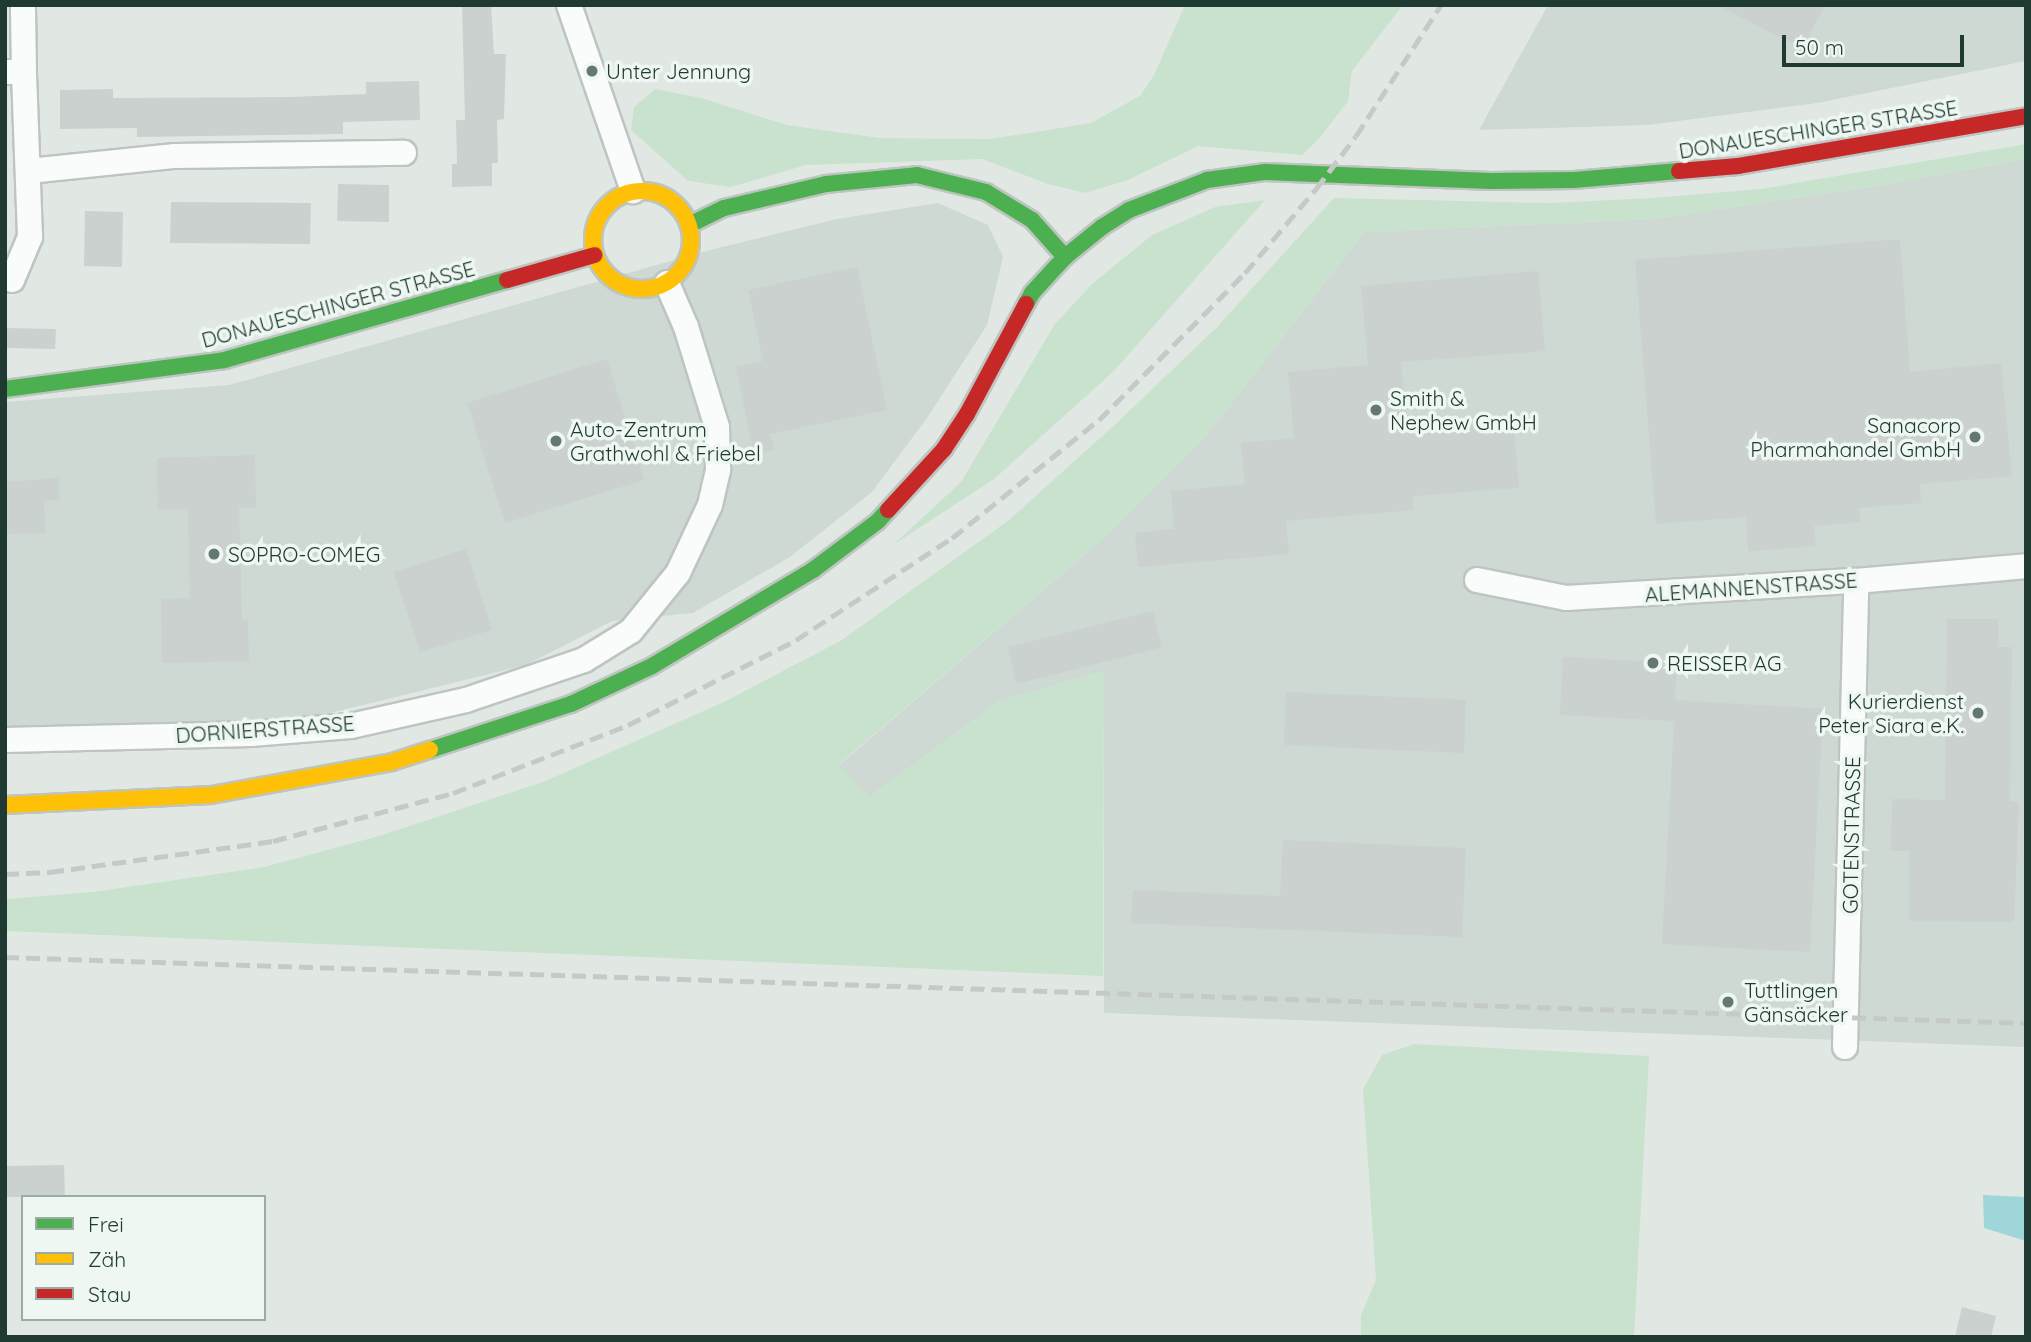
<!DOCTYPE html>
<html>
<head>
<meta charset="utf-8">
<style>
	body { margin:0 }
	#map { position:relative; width:2031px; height:1342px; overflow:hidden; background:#e1e8e4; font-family:Quicksand,sans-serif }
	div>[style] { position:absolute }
	.built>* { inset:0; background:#ced9d3 }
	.green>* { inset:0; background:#c9e2ce }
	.water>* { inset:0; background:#9ed6d9 }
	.building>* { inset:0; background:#cbd1ce }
	.roads { filter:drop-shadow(2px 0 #bec5c1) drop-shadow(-2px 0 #bec5c1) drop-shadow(0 2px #bec5c1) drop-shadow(0 -2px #bec5c1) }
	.street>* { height:24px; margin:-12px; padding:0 12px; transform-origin:12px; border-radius:12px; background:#fafcfb }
	.fast>* { height:16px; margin:-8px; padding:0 8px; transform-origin:8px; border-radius:8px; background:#4caf50 }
	.slow>* { height:16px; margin:-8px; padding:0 8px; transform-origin:8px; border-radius:8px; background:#ffc107 }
	.slow>.ring { margin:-8px; padding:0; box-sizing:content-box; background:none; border:16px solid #ffc107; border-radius:50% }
	.jam>* { height:16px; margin:-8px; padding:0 8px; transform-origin:8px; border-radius:8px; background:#c62828 }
	.rail>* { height:5px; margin-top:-2.5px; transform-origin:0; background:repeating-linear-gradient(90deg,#c5cac8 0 14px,transparent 0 21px) }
	.dots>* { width:19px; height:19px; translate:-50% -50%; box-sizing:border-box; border:4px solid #eef7f2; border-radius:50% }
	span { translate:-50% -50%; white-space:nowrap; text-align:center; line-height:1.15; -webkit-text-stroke:7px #eef7f2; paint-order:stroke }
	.poi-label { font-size:21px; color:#1f3b31 }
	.left { translate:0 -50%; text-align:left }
	.right { translate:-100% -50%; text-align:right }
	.street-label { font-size:21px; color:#1f3b31 }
	.frame { position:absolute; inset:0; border:7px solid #1f3b31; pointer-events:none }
	.legend { position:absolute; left:21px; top:1195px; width:245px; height:126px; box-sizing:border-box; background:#eef7f2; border:2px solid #9baca5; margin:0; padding:9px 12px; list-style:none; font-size:21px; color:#1f3b31 }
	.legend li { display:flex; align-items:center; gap:14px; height:35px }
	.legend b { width:35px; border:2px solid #9baca5 }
	.scale { position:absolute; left:1782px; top:35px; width:182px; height:32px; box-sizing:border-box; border:4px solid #1f3b31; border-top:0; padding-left:9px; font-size:21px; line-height:24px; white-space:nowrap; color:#1f3b31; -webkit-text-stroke:5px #eef7f2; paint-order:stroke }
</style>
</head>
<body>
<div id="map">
	<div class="built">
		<div style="clip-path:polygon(1548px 5px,2026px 5px,2026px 61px,1817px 103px,1648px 125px,1479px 130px)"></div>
		<div style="clip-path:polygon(2026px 159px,2026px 1047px,1104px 1013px,1104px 671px,1000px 701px,869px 797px,838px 766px,1106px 536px,1206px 436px,1364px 232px,1652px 219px,1876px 186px)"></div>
		<div style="clip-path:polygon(938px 203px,988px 225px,1003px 257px,987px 325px,927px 418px,872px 492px,790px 557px,693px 613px,612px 621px,526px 665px,285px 724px,5px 727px,5px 402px,229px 385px,710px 250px,837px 219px)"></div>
	</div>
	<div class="green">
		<div style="clip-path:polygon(1185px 5px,1403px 5px,1352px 71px,1348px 101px,1319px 139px,1302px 155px,1198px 146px,1128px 180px,1085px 193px,1048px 184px,982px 159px,806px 165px,731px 187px,688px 181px,631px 130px,634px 107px,655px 89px,701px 98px,787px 125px,880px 138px,990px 139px,1091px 123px,1140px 96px,1154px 75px)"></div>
		<div style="clip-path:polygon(2026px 144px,2026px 159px,1876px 186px,1652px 219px,1364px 232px,1206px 436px,1106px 536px,838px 765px,869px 797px,1000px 701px,1104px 671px,1103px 976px,5px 931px,5px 899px,93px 892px,264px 867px,379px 836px,543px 782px,724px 702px,842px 640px,1009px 520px,1120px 420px,1217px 327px,1334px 198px,1550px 203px,1653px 198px,1761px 189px)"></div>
		<div style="clip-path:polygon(1265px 200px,1114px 371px,994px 479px,893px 545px,961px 482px,1055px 324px,1092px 284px,1152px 235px,1215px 207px)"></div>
		<div style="clip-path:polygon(1414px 1044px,1649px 1056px,1634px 1337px,1361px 1337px,1361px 1315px,1376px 1280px,1363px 1089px,1382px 1055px)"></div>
	</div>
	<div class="water">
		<div style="clip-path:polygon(1983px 1195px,2026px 1197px,2026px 1241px,1984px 1228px)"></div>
	</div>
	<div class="building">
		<div style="clip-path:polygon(462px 5px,491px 5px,494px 54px,506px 54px,504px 119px,497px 120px,498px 163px,492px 163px,492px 186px,452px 187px,452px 164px,457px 164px,456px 120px,465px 120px)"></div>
		<div style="clip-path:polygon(1718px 5px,1825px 5px,1802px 49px)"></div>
		<div style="clip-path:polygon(419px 81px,420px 120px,343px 122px,343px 134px,137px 137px,137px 128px,60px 129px,60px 90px,113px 89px,113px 98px,289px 97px,366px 94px,366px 82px)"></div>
		<div style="clip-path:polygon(338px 184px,389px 185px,389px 222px,337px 221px)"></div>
		<div style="clip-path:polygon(171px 202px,311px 203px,310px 244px,170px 243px)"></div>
		<div style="clip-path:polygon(85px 211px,123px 212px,122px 267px,84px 266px)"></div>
		<div style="clip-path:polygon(1900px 239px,1910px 372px,2001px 363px,2012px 476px,1920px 484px,1921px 503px,1859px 508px,1860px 522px,1814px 526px,1816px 546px,1748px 551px,1746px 517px,1656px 524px,1635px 260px)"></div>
		<div style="clip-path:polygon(857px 267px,887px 410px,770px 434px,774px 450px,754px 455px,736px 367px,763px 361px,748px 290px)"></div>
		<div style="clip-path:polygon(1538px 271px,1545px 351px,1401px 362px,1407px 428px,1513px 419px,1519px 488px,1413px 496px,1413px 510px,1286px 521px,1289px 554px,1138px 567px,1135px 533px,1174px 529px,1171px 491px,1245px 484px,1241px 443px,1294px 438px,1288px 372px,1368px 365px,1361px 286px)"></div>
		<div style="clip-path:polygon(5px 328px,56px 329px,55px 349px,5px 348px)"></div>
		<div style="clip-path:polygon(607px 359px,644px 480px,505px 523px,467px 403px)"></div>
		<div style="clip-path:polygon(255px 455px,256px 508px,239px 508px,242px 621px,248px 620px,249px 661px,162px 663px,161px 599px,190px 598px,188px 509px,158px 510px,157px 458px)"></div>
		<div style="clip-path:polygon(58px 478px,60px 500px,44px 501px,45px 533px,5px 534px,5px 482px)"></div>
		<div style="clip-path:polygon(466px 549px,492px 630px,420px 652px,394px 572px)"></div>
		<div style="clip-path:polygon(1153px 611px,1162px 647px,1016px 684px,1008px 647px)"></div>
		<div style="clip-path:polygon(1947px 619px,1998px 619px,1998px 647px,2012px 647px,2010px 801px,2019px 802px,2014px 922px,1909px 921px,1909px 851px,1891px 851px,1892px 799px,1945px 800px)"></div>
		<div style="clip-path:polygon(1563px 657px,1677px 663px,1675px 700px,1823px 709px,1810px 952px,1662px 944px,1674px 721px,1560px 715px)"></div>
		<div style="clip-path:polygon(1286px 692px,1466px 700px,1464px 753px,1284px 745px)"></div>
		<div style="clip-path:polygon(1283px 840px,1466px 848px,1462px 937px,1131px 923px,1133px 890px,1280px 896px)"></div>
		<div style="clip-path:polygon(64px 1165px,65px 1197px,5px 1197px,5px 1166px)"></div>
		<div style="clip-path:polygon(1962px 1307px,1996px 1316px,1991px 1337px,1955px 1337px)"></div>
	</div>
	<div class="roads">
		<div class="street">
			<div style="left:569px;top:5px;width:197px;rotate:71deg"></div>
			<div style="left:5px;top:72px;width:19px"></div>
			<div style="left:24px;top:72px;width:67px;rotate:-90.9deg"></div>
			<div style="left:29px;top:171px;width:147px;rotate:-5.9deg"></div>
			<div style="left:175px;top:156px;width:229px;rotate:-0.8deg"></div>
			<div style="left:12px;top:280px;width:47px;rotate:-67.3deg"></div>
			<div style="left:30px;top:237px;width:165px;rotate:-92.1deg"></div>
			<div style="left:1477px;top:580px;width:91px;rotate:11.4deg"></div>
			<div style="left:1566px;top:598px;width:290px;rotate:-3.4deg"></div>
			<div style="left:1856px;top:581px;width:171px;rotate:-5deg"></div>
			<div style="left:5px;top:740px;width:246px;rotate:-1.4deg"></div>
			<div style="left:251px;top:734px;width:100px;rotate:-4.6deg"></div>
			<div style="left:351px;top:726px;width:118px;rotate:-12.7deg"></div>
			<div style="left:466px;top:700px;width:125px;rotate:-18.7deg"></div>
			<div style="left:584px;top:660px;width:55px;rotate:-31.7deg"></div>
			<div style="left:631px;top:631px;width:75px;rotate:-51deg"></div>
			<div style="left:678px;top:573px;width:75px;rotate:-64.8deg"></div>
			<div style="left:710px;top:505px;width:37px;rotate:-77deg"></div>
			<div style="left:718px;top:469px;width:42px;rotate:-91.4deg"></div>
			<div style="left:717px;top:427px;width:105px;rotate:-107.2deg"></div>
			<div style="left:686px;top:327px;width:48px;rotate:-113.4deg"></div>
			<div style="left:1845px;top:1047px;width:466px;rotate:-88.6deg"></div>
		</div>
		<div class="fast">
			<div style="left:689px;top:225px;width:39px;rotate:-26deg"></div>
			<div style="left:724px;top:208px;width:105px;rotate:-13.2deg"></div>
			<div style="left:826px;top:184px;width:91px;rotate:-5.6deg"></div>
			<div style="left:917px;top:175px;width:71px;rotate:13.8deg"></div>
			<div style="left:986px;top:192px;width:54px;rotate:31.3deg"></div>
			<div style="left:1032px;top:220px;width:50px;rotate:48.3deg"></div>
			<div style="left:1026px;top:304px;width:13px;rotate:-61deg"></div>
			<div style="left:1032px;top:293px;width:49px;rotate:-47.5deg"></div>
			<div style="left:1065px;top:257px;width:48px;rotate:-39deg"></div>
			<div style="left:1102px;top:227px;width:32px;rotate:-32deg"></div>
			<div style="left:1129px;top:210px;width:84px;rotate:-21deg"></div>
			<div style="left:1207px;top:180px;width:59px;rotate:-7.9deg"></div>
			<div style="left:1265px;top:172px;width:226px;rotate:2.3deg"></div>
			<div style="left:1491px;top:181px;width:83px;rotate:-0.7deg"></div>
			<div style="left:1574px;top:180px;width:105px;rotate:-4.9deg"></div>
			<div style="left:5px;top:389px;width:221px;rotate:-7.5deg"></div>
			<div style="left:224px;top:360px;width:294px;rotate:-15.8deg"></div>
			<div style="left:430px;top:750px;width:148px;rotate:-18.1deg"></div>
			<div style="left:571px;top:704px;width:89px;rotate:-25.1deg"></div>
			<div style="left:652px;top:666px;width:187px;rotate:-30.8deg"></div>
			<div style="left:813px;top:570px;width:80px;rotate:-36.9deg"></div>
			<div style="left:877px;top:522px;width:16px;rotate:-47deg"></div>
		</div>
		<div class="slow">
			<div class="ring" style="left:593px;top:191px;width:82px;height:82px"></div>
			<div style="left:5px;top:805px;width:206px;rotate:-2.8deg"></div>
			<div style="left:211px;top:795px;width:184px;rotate:-10.3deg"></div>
			<div style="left:392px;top:762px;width:40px;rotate:-18deg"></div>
		</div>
		<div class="jam">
			<div style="left:1679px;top:171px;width:59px;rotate:-4.8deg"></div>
			<div style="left:1738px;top:166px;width:292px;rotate:-9.8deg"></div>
			<div style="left:507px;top:280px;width:91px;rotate:-15.9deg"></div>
			<div style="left:888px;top:510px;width:83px;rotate:-47.4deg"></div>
			<div style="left:944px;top:449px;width:42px;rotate:-56.7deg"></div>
			<div style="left:967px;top:414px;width:125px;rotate:-61.8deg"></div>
		</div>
	</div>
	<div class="rail">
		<div style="left:5px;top:874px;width:45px;rotate:-2.5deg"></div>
		<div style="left:50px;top:872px;width:225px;rotate:-7.9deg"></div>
		<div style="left:273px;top:841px;width:186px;rotate:-14.9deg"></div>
		<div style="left:453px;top:793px;width:188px;rotate:-21.2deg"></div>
		<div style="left:628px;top:725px;width:188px;rotate:-26.8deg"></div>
		<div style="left:796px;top:640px;width:186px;rotate:-33.2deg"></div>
		<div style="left:952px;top:538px;width:189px;rotate:-38.8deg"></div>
		<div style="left:1099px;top:420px;width:207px;rotate:-45.2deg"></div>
		<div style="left:1245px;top:273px;width:110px;rotate:-49.8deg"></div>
		<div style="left:1316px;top:189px;width:66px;rotate:-53deg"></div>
		<div style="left:1356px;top:136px;width:156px;rotate:-57deg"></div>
		<div style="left:5px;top:957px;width:2022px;rotate:1.87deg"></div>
	</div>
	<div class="dots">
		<div style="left:592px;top:71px;background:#637870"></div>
		<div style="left:1376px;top:410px;background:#637870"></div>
		<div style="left:1975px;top:437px;background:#637870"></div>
		<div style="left:556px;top:441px;background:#637870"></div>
		<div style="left:214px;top:554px;background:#637870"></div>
		<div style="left:1653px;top:663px;background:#637870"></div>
		<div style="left:1978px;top:713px;background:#637870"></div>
		<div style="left:1728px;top:1002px;background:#637870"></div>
	</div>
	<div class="poi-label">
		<span class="left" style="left:606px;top:71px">Unter Jennung</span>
		<span class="left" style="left:1390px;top:410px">Smith &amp;<br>Nephew GmbH</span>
		<span class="right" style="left:1961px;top:437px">Sanacorp<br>Pharmahandel GmbH</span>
		<span class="left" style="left:570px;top:441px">Auto-Zentrum<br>Grathwohl &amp; Friebel</span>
		<span class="left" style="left:228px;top:554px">SOPRO-COMEG</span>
		<span class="left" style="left:1667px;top:663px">REISSER AG</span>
		<span class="right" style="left:1964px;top:713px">Kurierdienst<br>Peter Siara e.K.</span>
		<span class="left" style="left:1744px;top:1002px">Tuttlingen<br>Gänsäcker</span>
	</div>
	<div class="street-label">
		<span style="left:1818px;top:129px;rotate:-9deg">DONAUESCHINGER STRASSE</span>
		<span style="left:338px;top:304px;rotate:-15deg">DONAUESCHINGER STRASSE</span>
		<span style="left:1751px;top:587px;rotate:-4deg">ALEMANNENSTRASSE</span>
		<span style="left:265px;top:729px;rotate:-4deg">DORNIERSTRASSE</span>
		<span style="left:1851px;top:835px;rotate:-89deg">GOTENSTRASSE</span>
	</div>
	<div class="frame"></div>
	<ul class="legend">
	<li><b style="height:9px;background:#4caf50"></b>Frei</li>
	<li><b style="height:9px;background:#ffc107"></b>Zäh</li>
	<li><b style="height:9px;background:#c62828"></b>Stau</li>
	</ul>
	<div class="scale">50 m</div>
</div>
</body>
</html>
